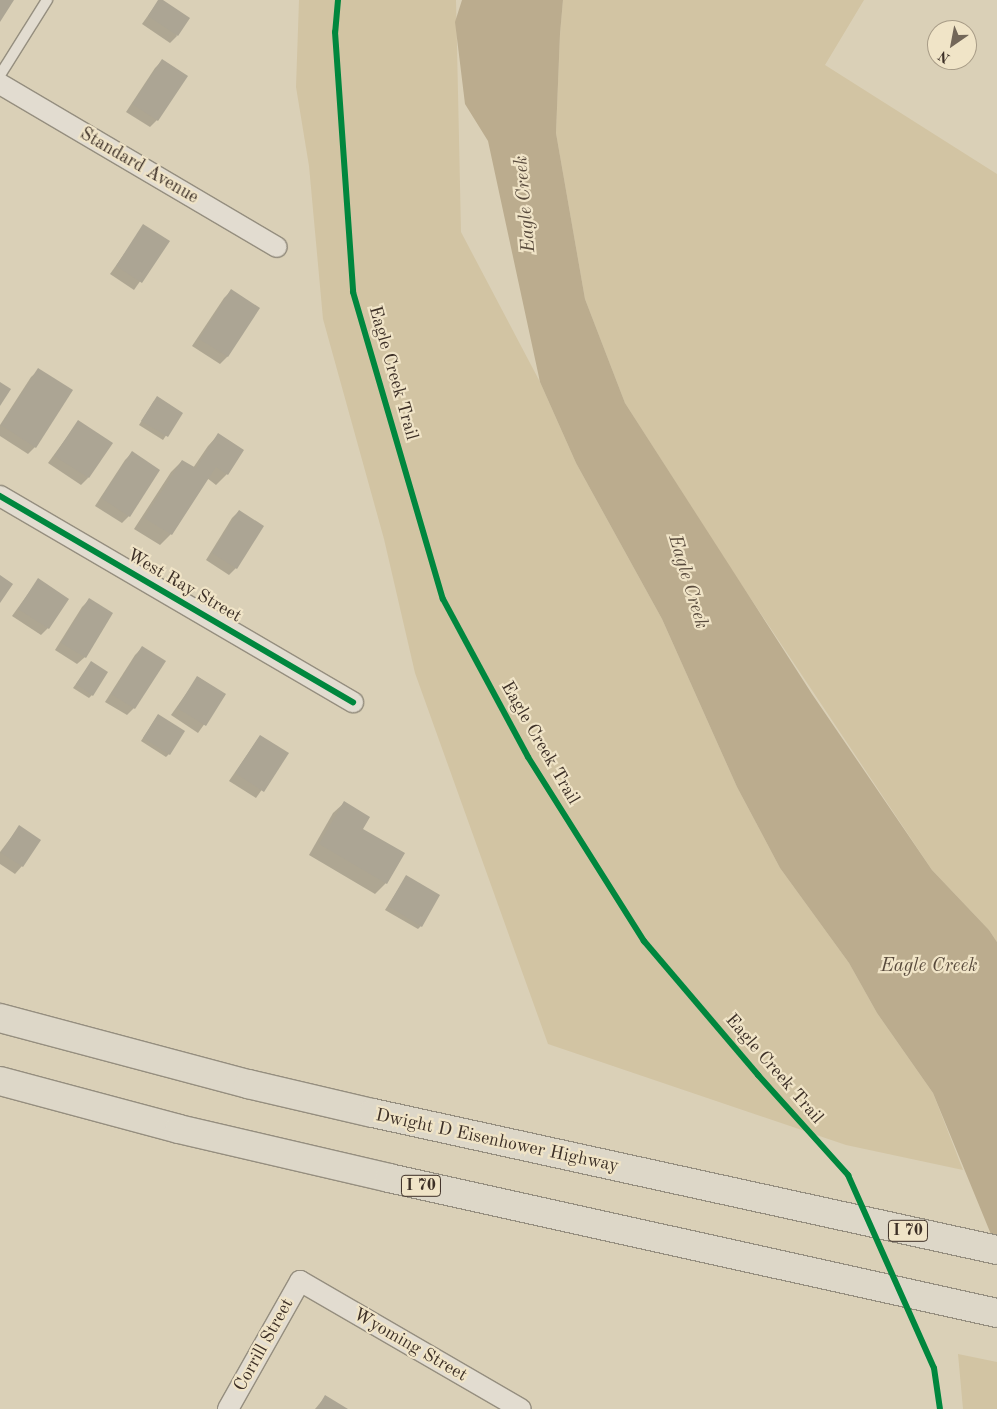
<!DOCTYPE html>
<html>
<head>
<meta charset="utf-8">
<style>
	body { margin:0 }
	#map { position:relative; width:997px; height:1409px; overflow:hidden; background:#dad0b7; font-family:"Old Standard TT",serif }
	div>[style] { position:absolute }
	.green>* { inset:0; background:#d2c4a3 }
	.water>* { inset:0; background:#bbac8e }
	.shadow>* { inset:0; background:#0003 }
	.building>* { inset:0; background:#aca594 }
	.roads { filter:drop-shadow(1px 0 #958e7f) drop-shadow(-1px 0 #958e7f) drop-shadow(0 1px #958e7f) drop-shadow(0 -1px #958e7f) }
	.lane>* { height:10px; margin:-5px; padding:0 5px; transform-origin:5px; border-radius:5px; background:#e2dcd0 }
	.street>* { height:20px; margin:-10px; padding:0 10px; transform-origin:10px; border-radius:10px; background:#e2dcd0 }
	.highway>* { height:28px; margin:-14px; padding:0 14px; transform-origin:14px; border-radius:14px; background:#ddd7c8 }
	.cycleway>* { height:6px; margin:-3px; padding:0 3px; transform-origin:3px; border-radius:3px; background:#00873e }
	span { translate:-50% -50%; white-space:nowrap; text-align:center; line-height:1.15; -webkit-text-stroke:4.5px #f0e4c7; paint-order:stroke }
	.shield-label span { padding:1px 4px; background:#f0e4c7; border:1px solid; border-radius:4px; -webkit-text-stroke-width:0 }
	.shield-label { font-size:16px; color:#3c2f26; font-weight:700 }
	.street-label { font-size:18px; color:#3c2f26 }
	.water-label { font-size:19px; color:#584a3c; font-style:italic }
	.north { position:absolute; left:927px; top:20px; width:50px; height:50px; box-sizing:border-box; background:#f0e4c7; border:1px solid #a89c87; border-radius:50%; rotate:213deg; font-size:14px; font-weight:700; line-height:20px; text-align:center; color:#3c2f26 }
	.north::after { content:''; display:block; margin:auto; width:18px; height:22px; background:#736759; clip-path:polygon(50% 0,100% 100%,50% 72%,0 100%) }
</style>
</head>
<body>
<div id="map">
	<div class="green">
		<div style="clip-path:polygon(299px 0,456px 0,461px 232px,540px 382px,576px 463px,662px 619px,737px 787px,780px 868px,849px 963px,877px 1013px,933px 1093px,963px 1170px,846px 1145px,548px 1044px,415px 673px,384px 539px,323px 319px,309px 166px,296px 87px)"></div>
		<div style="clip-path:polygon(563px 0,864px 0,825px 65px,997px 174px,997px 942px,989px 930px,932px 870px,731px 569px,625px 403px,585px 299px,556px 133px,560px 34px)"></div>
		<div style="clip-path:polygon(958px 1354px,997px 1362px,997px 1409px,963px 1409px)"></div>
	</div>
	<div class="water">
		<div style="clip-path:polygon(462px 0,563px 0,560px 34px,556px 133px,585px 299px,625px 403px,812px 694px,932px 870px,989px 930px,997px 942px,997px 1249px,933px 1093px,877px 1013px,849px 963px,780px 868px,737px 787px,662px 619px,576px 463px,540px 382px,488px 141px,465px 104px,455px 22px)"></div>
	</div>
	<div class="shadow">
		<div style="clip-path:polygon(159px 0,177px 36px,170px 43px,142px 24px)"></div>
		<div style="clip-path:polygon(162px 61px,157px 120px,150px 127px,126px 112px,155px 68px)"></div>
		<div style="clip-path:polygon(144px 226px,168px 241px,134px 290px,110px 274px)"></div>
		<div style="clip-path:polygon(231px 291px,258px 309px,227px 357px,220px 364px,192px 346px,224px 298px)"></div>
		<div style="clip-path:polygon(39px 370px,35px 447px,28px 454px,0 436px,0 425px,31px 377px)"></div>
		<div style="clip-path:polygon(154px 401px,181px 413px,163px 440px,139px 425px)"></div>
		<div style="clip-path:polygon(78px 422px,88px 478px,81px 485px,48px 463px)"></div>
		<div style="clip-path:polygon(218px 435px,227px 474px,216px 485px,207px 478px,171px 534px,160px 545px,134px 529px,171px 472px,182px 461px,193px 468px,208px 446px)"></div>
		<div style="clip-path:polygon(132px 453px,129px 516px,122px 523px,95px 506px,125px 460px)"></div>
		<div style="clip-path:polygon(239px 511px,236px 568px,229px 575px,206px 560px,232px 518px)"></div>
		<div style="clip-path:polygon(38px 580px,48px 628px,41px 635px,12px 616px)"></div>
		<div style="clip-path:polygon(89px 600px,85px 657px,77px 664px,55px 650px,82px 607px)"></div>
		<div style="clip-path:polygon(142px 648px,164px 662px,134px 708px,127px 715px,105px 702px,135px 655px)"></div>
		<div style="clip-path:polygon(91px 663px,92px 695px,89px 698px,73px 688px)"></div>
		<div style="clip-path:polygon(198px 677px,225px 695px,198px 733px,171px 715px)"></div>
		<div style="clip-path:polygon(158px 715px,169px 754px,166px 757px,141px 741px)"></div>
		<div style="clip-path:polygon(260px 736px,287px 754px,256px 798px,229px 781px)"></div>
		<div style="clip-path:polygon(344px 803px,361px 829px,386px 883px,375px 894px,309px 855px,333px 813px)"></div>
		<div style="clip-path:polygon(19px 827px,22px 866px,15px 874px,0 864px,0 852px)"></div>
		<div style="clip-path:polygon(406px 877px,421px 926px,418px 929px,385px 910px)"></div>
		<div style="clip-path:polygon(325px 1397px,345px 1409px,315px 1409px)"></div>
	</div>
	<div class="building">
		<div style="clip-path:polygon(0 0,14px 0,0 22px)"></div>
		<div style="clip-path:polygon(158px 0,163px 0,190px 18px,178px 36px,148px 16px)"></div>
		<div style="clip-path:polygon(162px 59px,188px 76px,158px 121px,132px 104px)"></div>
		<div style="clip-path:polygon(143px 224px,170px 241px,142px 283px,116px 266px)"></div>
		<div style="clip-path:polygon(231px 289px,260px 308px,228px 357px,199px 339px)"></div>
		<div style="clip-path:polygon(38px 368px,73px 390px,36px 448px,1px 425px)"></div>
		<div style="clip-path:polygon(0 382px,11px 389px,0 406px)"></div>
		<div style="clip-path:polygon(157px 396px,183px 413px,168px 437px,141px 421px)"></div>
		<div style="clip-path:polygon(78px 420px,113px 443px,89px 478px,54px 456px)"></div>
		<div style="clip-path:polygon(218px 433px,244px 450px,228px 475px,216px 467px,172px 535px,144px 518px,182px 460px,196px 468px)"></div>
		<div style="clip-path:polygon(132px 451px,160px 470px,130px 517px,101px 498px)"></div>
		<div style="clip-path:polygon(239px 510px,264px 526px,237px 569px,212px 553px)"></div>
		<div style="clip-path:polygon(0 575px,13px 584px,0 603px)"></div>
		<div style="clip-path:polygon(38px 578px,69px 599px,49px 629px,18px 609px)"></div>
		<div style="clip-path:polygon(89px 598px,113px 613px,86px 658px,61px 643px)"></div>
		<div style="clip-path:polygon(142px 646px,166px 661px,135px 709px,111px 694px)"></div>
		<div style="clip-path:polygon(91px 661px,108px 672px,93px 696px,76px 684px)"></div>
		<div style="clip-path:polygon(197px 676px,226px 694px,206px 726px,177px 708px)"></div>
		<div style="clip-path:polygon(158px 714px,185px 731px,170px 755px,143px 738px)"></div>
		<div style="clip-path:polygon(260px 735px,289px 753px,264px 792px,235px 773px)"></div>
		<div style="clip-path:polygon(344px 801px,370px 817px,363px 829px,405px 853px,387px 884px,319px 844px)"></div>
		<div style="clip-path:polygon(19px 825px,41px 840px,23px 867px,1px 853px)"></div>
		<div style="clip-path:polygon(406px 875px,440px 895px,422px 927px,388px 906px)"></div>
		<div style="clip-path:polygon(325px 1395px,348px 1409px,317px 1409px)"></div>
	</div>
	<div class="roads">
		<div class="lane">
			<div style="left:0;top:75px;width:89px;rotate:-57.9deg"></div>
		</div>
		<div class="street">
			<div style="left:0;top:84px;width:321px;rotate:30.5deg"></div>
			<div style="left:0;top:496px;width:409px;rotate:30.3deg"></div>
			<div style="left:228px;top:1409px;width:147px;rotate:-60.6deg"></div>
			<div style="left:300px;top:1281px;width:255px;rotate:30.1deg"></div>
		</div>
		<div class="highway">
			<div style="left:0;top:1018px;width:257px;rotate:14.9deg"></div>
			<div style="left:248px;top:1084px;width:128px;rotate:13.1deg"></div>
			<div style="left:373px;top:1113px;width:639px;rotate:12.38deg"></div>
			<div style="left:0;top:1081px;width:185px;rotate:15deg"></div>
			<div style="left:179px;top:1129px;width:216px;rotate:13.1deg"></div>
			<div style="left:389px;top:1178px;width:623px;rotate:12.52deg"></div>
		</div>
	</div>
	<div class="cycleway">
		<div style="left:338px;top:0;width:32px;rotate:95deg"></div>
		<div style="left:335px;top:32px;width:261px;rotate:86deg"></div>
		<div style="left:353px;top:292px;width:320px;rotate:73.7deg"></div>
		<div style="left:443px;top:599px;width:179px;rotate:61.7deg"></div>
		<div style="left:528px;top:757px;width:218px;rotate:57.8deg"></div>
		<div style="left:644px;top:941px;width:176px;rotate:49.6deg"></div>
		<div style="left:758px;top:1075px;width:135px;rotate:48deg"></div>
		<div style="left:848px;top:1175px;width:211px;rotate:66deg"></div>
		<div style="left:934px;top:1368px;width:41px;rotate:81.7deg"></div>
		<div style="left:0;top:496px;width:409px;rotate:30.3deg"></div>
	</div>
	<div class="shield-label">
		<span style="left:421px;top:1186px">I 70</span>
		<span style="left:908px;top:1231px">I 70</span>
	</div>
	<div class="street-label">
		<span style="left:139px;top:166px;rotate:30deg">Standard Avenue</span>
		<span style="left:393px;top:373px;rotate:74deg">Eagle Creek Trail</span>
		<span style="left:184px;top:586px;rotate:30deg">West Ray Street</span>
		<span style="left:540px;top:743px;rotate:60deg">Eagle Creek Trail</span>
		<span style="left:774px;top:1069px;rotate:49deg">Eagle Creek Trail</span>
		<span style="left:497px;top:1141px;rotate:12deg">Dwight D Eisenhower Highway</span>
		<span style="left:264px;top:1345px;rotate:-61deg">Corrill Street</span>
		<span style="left:410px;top:1345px;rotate:30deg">Wyoming Street</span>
	</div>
	<div class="water-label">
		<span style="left:526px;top:204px;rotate:-95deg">Eagle Creek</span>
		<span style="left:687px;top:582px;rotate:73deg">Eagle Creek</span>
		<span style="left:929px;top:967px">Eagle Creek</span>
	</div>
	<div class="north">N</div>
</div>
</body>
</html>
